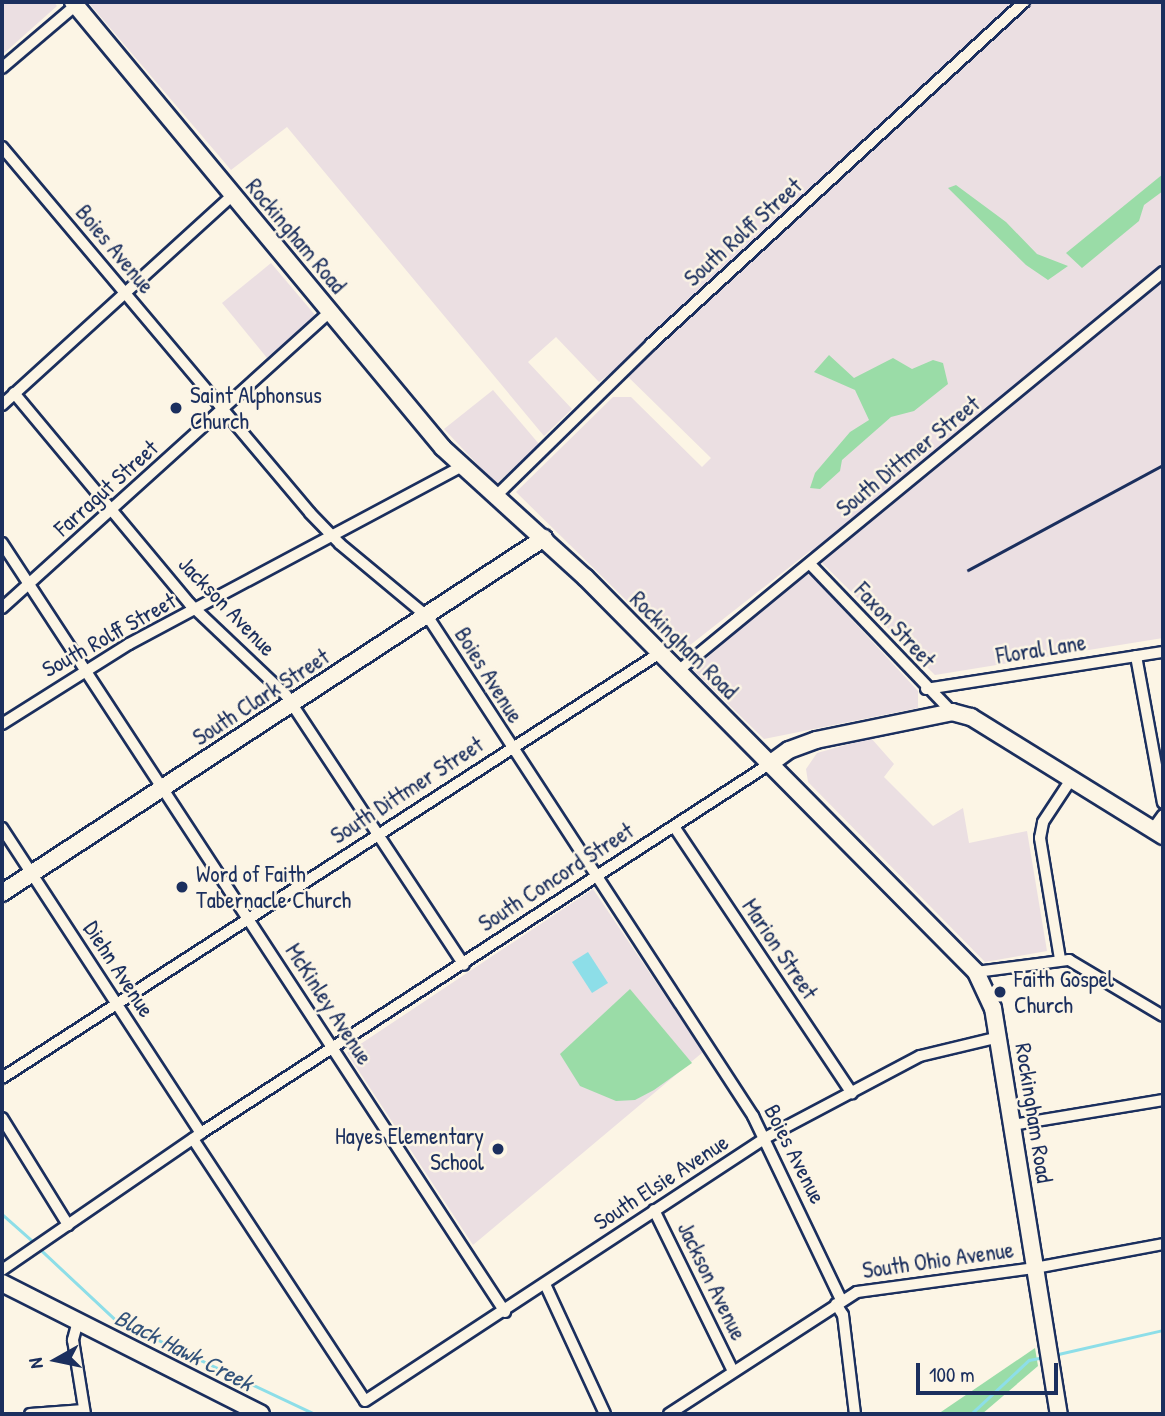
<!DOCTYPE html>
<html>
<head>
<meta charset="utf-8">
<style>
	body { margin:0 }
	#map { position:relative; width:1165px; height:1416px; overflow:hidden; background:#fcf5e5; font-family:"Patrick Hand",sans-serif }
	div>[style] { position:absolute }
	.built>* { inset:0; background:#ebdfe2 }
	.green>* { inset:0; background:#9adca7 }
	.water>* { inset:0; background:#8ddee8 }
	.stream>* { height:2.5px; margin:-1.25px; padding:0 1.25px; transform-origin:1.25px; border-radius:1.25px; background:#8ddee8 }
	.roads { filter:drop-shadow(2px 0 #1b2f5e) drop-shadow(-2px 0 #1b2f5e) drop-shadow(0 2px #1b2f5e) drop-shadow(0 -2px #1b2f5e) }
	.street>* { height:10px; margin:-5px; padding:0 5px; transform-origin:5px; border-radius:5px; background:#fcf5e5 }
	.secondary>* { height:16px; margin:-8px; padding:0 8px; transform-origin:8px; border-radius:8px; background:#fcf5e5 }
	.rail>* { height:2.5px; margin:-1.25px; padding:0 1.25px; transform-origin:1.25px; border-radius:1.25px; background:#1b2f5e }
	.dots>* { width:19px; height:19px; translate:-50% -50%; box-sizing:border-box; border:4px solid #fcf5e5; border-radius:50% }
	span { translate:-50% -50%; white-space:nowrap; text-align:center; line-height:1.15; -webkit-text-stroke:5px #fcf5e5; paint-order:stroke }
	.street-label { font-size:23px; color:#1b2f5e }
	.poi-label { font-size:23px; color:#1b2f5e }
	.left { translate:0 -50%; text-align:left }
	.right { translate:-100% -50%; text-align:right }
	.water-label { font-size:24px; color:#32527a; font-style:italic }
	.frame { position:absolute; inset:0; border:4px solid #1b2f5e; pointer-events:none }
	.north { position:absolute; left:21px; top:1325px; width:70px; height:70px; -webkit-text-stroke:5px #fcf5e5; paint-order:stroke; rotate:261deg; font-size:19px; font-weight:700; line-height:28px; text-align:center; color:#1b2f5e }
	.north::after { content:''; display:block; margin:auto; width:24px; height:32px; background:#1b2f5e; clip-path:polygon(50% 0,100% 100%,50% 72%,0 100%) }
	.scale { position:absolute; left:916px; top:1363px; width:142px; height:32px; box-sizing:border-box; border:4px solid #1b2f5e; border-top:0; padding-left:9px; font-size:21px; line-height:24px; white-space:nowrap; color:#1b2f5e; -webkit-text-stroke:5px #fcf5e5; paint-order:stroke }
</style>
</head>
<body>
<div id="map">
	<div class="built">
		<div style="clip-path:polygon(2px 2px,54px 2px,57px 6px,2px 55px)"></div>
		<div style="clip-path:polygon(88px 2px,1163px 2px,1163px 638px,935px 675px,810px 551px,680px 653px,516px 492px,613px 397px,631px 397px,702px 467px,711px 458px,618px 367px,599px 382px,556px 337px,528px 362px,572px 409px,544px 436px,287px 127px,231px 170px)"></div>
		<div style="clip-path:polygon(271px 263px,315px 315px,267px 358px,222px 303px)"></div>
		<div style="clip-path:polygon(493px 390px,539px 444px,496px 484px,444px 429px)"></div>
		<div style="clip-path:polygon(807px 571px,918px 691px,918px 708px,764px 739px,693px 670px)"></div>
		<div style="clip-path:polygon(871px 738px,894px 764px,884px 777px,933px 826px,963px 808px,969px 843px,1027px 831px,1047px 951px,985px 962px,808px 782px,806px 769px,817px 753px)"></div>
		<div style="clip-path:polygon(593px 889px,703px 1052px,473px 1245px,347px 1053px)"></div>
	</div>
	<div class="green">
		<div style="clip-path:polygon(1163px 174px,1163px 191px,1144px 205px,1139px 221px,1082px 268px,1066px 253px)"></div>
		<div style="clip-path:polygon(956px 185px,1006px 222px,1037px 254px,1068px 266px,1048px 280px,1026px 265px,948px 188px)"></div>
		<div style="clip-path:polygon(829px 355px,854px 378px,893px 358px,912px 369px,933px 360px,943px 363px,948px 384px,914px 411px,891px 417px,842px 460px,840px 471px,820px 489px,810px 488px,815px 473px,850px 432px,869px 420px,855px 390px,814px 372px)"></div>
		<div style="clip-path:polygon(630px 989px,692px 1063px,654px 1090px,635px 1100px,616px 1101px,580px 1086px,560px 1054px)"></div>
		<div style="clip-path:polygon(1035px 1348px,1038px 1366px,982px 1414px,938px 1414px)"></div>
	</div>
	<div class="water">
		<div style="clip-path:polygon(588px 952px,608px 983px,592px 993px,572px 962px)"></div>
	</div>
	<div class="stream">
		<div style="left:2px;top:1214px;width:45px;rotate:41.4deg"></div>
		<div style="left:40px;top:1249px;width:104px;rotate:43.1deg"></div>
		<div style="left:116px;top:1320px;width:220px;rotate:25.3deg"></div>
		<div style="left:1054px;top:1355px;width:112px;rotate:-12.9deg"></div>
		<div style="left:971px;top:1414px;width:79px;rotate:-43deg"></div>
		<div style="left:1029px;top:1360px;width:15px;rotate:-11deg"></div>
	</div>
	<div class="roads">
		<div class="street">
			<div style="left:2px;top:68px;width:97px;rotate:-40.4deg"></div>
			<div style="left:2px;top:147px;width:478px;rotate:49.9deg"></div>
			<div style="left:310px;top:513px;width:43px;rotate:45.9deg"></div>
			<div style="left:340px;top:544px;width:114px;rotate:39.7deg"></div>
			<div style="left:428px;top:617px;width:596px;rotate:56.92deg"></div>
			<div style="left:753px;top:1116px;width:204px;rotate:64.4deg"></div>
			<div style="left:14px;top:393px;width:275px;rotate:50.2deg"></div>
			<div style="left:190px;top:604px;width:132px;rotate:43.5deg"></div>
			<div style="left:286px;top:695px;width:323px;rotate:56.6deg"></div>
			<div style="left:2px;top:405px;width:312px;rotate:-42.3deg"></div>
			<div style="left:495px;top:497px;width:219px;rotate:-44.4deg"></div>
			<div style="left:651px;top:344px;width:506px;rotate:-42.52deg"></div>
			<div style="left:2px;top:543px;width:919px;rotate:56.81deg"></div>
			<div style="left:810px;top:564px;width:205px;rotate:46.2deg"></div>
			<div style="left:2px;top:608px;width:442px;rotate:-42.1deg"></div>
			<div style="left:1136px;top:656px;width:149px;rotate:79.6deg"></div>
			<div style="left:678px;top:671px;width:628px;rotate:-39.44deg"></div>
			<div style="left:926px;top:689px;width:240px;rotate:-8.9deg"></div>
			<div style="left:2px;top:724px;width:150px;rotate:-32.2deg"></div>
			<div style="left:129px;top:644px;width:376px;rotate:-28.1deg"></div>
			<div style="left:2px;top:828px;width:364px;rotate:56.9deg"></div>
			<div style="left:675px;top:828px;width:319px;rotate:56.3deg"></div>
			<div style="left:1153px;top:829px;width:17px;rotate:-54deg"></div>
			<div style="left:1060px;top:959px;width:123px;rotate:-99.4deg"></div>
			<div style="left:1040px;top:838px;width:16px;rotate:-79deg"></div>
			<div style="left:1043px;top:822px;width:53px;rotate:-56.6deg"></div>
			<div style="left:976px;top:972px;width:94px;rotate:-7.4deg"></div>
			<div style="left:1069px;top:960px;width:109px;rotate:30.8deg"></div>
			<div style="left:2px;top:1078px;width:783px;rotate:-32.86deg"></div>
			<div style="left:2px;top:1118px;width:126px;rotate:58.3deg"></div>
			<div style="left:1012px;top:1125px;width:153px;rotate:-9.4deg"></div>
			<div style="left:193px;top:1139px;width:313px;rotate:56.7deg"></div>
			<div style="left:365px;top:1401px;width:479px;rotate:-33.3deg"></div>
			<div style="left:765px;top:1138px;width:175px;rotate:-27.9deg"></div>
			<div style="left:920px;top:1056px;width:81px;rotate:-13.5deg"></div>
			<div style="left:654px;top:1210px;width:179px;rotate:63.9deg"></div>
			<div style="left:2px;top:1270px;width:242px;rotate:-34.5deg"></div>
			<div style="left:201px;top:1133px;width:680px;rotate:-32.99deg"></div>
			<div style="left:545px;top:1284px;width:143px;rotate:65.2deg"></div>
			<div style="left:836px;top:1304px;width:13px;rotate:58deg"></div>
			<div style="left:843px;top:1315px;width:100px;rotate:83.1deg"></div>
			<div style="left:78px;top:1321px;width:20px;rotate:105deg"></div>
			<div style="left:73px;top:1340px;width:75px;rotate:80.8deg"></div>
			<div style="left:30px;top:1414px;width:54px;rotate:-4.2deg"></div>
			<div style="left:669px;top:1414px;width:224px;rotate:-33deg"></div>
			<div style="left:857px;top:1292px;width:180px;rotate:-7.7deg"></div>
			<div style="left:1035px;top:1268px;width:130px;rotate:-10.6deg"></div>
		</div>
		<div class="secondary">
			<div style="left:73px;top:2px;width:579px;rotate:50.32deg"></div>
			<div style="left:443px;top:448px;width:192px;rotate:42.3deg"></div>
			<div style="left:585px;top:577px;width:556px;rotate:45.29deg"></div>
			<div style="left:976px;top:972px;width:40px;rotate:65deg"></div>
			<div style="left:993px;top:1008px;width:411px;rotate:80.8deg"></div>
			<div style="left:771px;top:763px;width:22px;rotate:-36deg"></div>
			<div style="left:789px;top:750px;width:29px;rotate:-20deg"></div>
			<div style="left:816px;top:740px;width:139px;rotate:-11.6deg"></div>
			<div style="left:952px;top:712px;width:20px;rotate:15deg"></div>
			<div style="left:971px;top:717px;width:226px;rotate:31.8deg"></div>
			<div style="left:2px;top:893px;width:648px;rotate:-33.22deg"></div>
			<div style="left:2px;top:1283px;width:290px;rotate:26.8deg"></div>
		</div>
	</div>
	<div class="rail">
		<div style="left:968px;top:570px;width:221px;rotate:-28.3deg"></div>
	</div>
	<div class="dots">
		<div style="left:176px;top:408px;background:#1b2f5e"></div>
		<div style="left:182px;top:887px;background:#1b2f5e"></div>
		<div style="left:1000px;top:992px;background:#1b2f5e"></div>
		<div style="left:498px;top:1149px;background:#1b2f5e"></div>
	</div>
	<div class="street-label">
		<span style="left:743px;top:232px;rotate:-42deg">South Rolff Street</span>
		<span style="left:296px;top:236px;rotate:50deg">Rockingham Road</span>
		<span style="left:115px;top:249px;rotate:50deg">Boies Avenue</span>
		<span style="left:908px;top:456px;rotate:-39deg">South Dittmer Street</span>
		<span style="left:106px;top:488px;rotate:-42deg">Farragut Street</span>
		<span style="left:227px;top:606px;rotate:46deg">Jackson Avenue</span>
		<span style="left:895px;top:625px;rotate:47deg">Faxon Street</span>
		<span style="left:109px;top:635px;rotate:-29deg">South Rolff Street</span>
		<span style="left:684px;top:645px;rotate:45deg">Rockingham Road</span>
		<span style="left:1041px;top:649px;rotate:-9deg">Floral Lane</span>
		<span style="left:489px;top:675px;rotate:58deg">Boies Avenue</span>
		<span style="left:261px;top:697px;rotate:-33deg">South Clark Street</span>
		<span style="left:407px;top:790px;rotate:-33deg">South Dittmer Street</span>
		<span style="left:556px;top:877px;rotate:-33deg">South Concord Street</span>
		<span style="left:780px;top:949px;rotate:56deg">Marion Street</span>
		<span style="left:119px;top:969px;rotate:57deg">Diehn Avenue</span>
		<span style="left:329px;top:1004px;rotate:57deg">McKinley Avenue</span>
		<span style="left:1034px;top:1113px;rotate:81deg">Rockingham Road</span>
		<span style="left:795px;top:1154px;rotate:63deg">Boies Avenue</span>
		<span style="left:661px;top:1182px;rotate:-33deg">South Elsie Avenue</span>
		<span style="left:938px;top:1260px;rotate:-8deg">South Ohio Avenue</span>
		<span style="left:712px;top:1281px;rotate:64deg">Jackson Avenue</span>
	</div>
	<div class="poi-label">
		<span class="left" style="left:190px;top:408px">Saint Alphonsus<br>Church</span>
		<span class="left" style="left:196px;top:887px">Word of Faith<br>Tabernacle Church</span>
		<span class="left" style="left:1014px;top:992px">Faith Gospel<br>Church</span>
		<span class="right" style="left:484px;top:1149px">Hayes Elementary<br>School</span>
	</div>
	<div class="water-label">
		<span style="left:184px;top:1350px;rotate:27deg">Black Hawk Creek</span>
	</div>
	<div class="frame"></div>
	<div class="north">N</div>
	<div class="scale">100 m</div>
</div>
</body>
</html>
